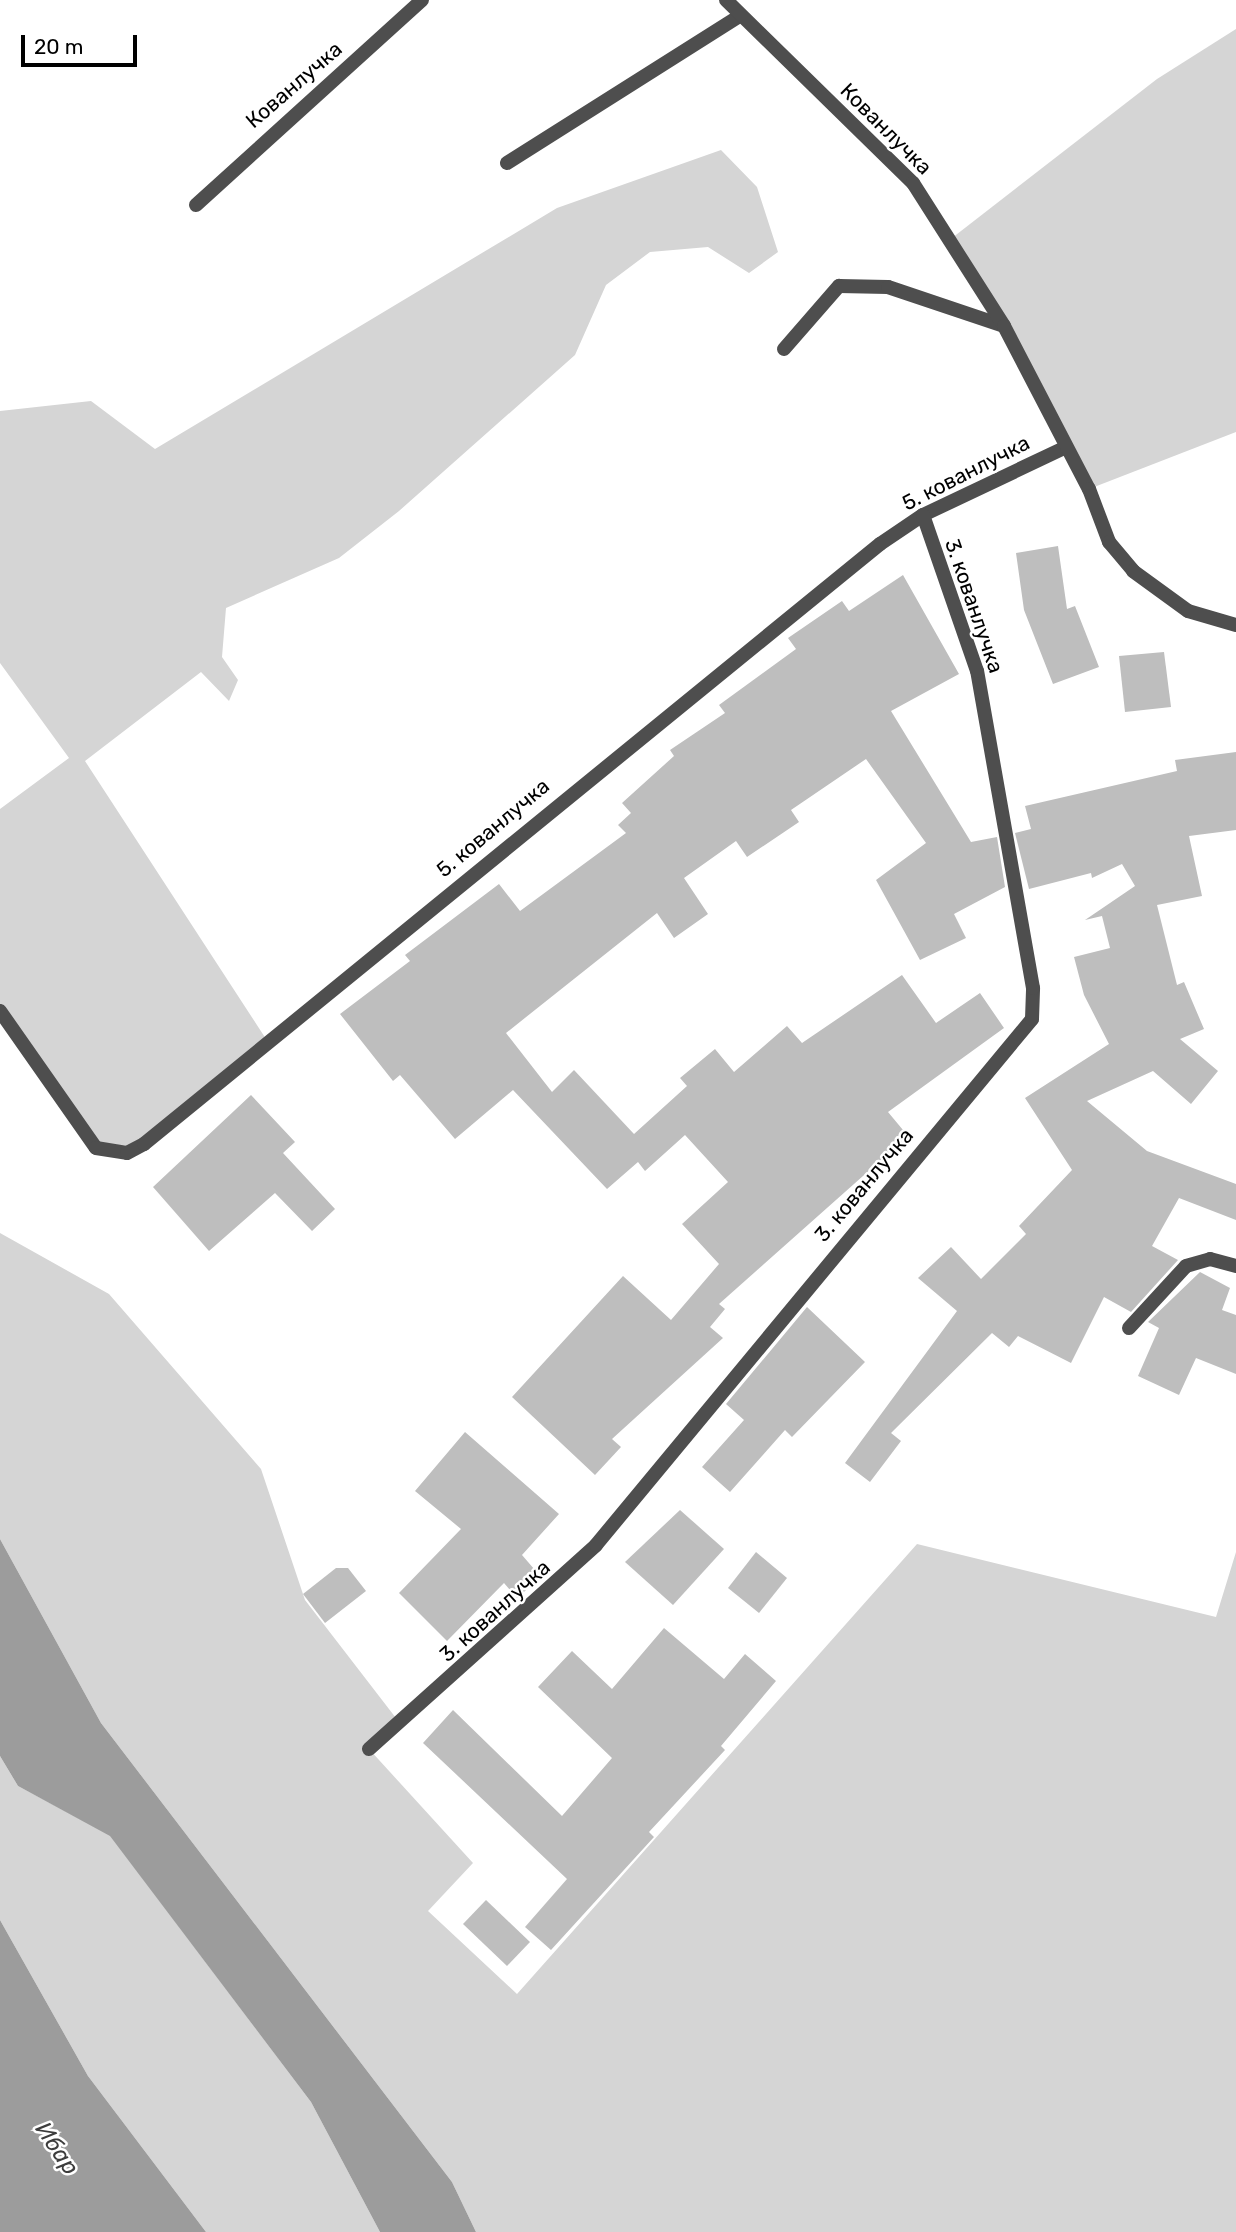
<!DOCTYPE html>
<html>
<head>
<meta charset="utf-8">
<style>
	body { margin:0 }
	#map { position:relative; width:1236px; height:2232px; overflow:hidden; background:#fff; font-family:Rubik,sans-serif }
	div>[style] { position:absolute }
	.green>* { inset:0; background:#d5d5d5 }
	.water>* { inset:0; background:#9c9c9c }
	.building>* { inset:0; background:#bebebe }
	.minor>* { height:14px; margin:-7px; padding:0 7px; transform-origin:7px; border-radius:7px; background:#4e4e4e }
	.tertiary>* { height:14px; margin:-7px; padding:0 7px; transform-origin:7px; border-radius:7px; background:#4e4e4e }
	span { translate:-50% -50%; white-space:nowrap; text-align:center; line-height:1.15; -webkit-text-stroke:5px #fff; paint-order:stroke }
	.street-label { font-size:21px; color:#000 }
	.water-label { font-size:23px; color:#3d3d3d; font-style:italic }
	.scale { position:absolute; left:21px; top:35px; width:116px; height:32px; box-sizing:border-box; border:4px solid #000; border-top:0; padding-left:9px; font-size:21px; line-height:24px; white-space:nowrap; color:#000; -webkit-text-stroke:5px #fff; paint-order:stroke }
</style>
</head>
<body>
<div id="map">
	<div class="green">
		<div style="clip-path:polygon(1236px 29px,1236px 432px,1089px 489px,952px 238px,1157px 79px)"></div>
		<div style="clip-path:polygon(721px 150px,757px 187px,778px 252px,749px 273px,708px 247px,650px 252px,606px 285px,575px 355px,399px 511px,339px 558px,226px 608px,222px 657px,238px 680px,229px 701px,201px 672px,85px 761px,268px 1042px,144px 1144px,96px 1148px,0 1011px,0 809px,69px 758px,0 663px,0 411px,91px 401px,155px 449px,557px 208px)"></div>
		<div style="clip-path:polygon(0 1233px,109px 1294px,261px 1469px,305px 1600px,399px 1722px,369px 1749px,473px 1863px,428px 1911px,517px 1994px,917px 1544px,1216px 1617px,1236px 1552px,1236px 2232px,476px 2232px,452px 2182px,101px 1723px,0 1539px)"></div>
		<div style="clip-path:polygon(0 1756px,18px 1786px,110px 1835px,311px 2102px,380px 2232px,206px 2232px,88px 2076px,0 1920px)"></div>
	</div>
	<div class="water">
		<div style="clip-path:polygon(0 1539px,101px 1723px,452px 2182px,476px 2232px,380px 2232px,311px 2102px,110px 1836px,18px 1786px,0 1756px)"></div>
		<div style="clip-path:polygon(0 1920px,88px 2076px,206px 2232px,0 2232px)"></div>
	</div>
	<div class="building">
		<div style="clip-path:polygon(1058px 546px,1067px 609px,1075px 606px,1099px 667px,1053px 684px,1024px 610px,1016px 553px)"></div>
		<div style="clip-path:polygon(903px 575px,959px 674px,891px 711px,971px 842px,997px 837px,1005px 887px,954px 914px,966px 938px,920px 960px,876px 880px,926px 843px,866px 759px,791px 810px,799px 822px,747px 857px,736px 841px,684px 878px,708px 914px,674px 938px,657px 913px,506px 1033px,552px 1092px,574px 1070px,634px 1134px,687px 1086px,680px 1078px,715px 1049px,734px 1072px,787px 1026px,802px 1043px,902px 975px,936px 1023px,980px 993px,1004px 1028px,888px 1112px,908px 1136px,719px 1304px,725px 1309px,710px 1327px,723px 1338px,612px 1439px,621px 1447px,595px 1475px,512px 1397px,623px 1276px,671px 1320px,719px 1264px,682px 1224px,728px 1182px,685px 1135px,645px 1171px,638px 1162px,607px 1189px,513px 1090px,455px 1139px,400px 1075px,393px 1081px,340px 1014px,410px 961px,405px 955px,499px 884px,520px 911px,626px 833px,618px 825px,631px 813px,622px 803px,674px 756px,670px 750px,725px 713px,719px 705px,796px 649px,788px 638px,842px 601px,849px 611px)"></div>
		<div style="clip-path:polygon(1164px 652px,1171px 707px,1125px 712px,1119px 656px)"></div>
		<div style="clip-path:polygon(1236px 752px,1236px 830px,1189px 836px,1202px 896px,1157px 905px,1177px 985px,1184px 982px,1204px 1029px,1180px 1039px,1218px 1071px,1191px 1104px,1153px 1071px,1087px 1101px,1147px 1151px,1236px 1184px,1236px 1220px,1179px 1198px,1152px 1246px,1178px 1260px,1131px 1312px,1104px 1297px,1071px 1363px,1018px 1336px,1009px 1347px,992px 1333px,891px 1433px,901px 1441px,870px 1482px,845px 1463px,957px 1311px,918px 1278px,951px 1247px,981px 1279px,1026px 1234px,1019px 1226px,1072px 1170px,1025px 1098px,1109px 1044px,1084px 995px,1074px 957px,1110px 948px,1102px 916px,1085px 920px,1135px 886px,1122px 864px,1092px 878px,1091px 873px,1029px 889px,1015px 833px,1031px 829px,1025px 806px,1177px 771px,1175px 760px)"></div>
		<div style="clip-path:polygon(251px 1095px,295px 1142px,283px 1153px,335px 1209px,312px 1231px,275px 1193px,209px 1251px,153px 1187px)"></div>
		<div style="clip-path:polygon(1200px 1272px,1230px 1288px,1222px 1310px,1236px 1315px,1236px 1374px,1196px 1358px,1179px 1395px,1138px 1376px,1159px 1328px,1148px 1322px)"></div>
		<div style="clip-path:polygon(807px 1307px,865px 1362px,792px 1437px,785px 1430px,730px 1492px,702px 1467px,744px 1420px,726px 1404px)"></div>
		<div style="clip-path:polygon(465px 1432px,559px 1514px,522px 1555px,541px 1577px,517px 1598px,504px 1583px,447px 1641px,399px 1593px,461px 1529px,415px 1491px)"></div>
		<div style="clip-path:polygon(680px 1510px,724px 1549px,673px 1605px,625px 1562px)"></div>
		<div style="clip-path:polygon(756px 1552px,787px 1578px,759px 1613px,728px 1588px)"></div>
		<div style="clip-path:polygon(336px 1568px,348px 1568px,366px 1591px,325px 1623px,303px 1594px)"></div>
		<div style="clip-path:polygon(664px 1628px,724px 1679px,745px 1654px,776px 1681px,721px 1746px,725px 1750px,649px 1832px,654px 1837px,551px 1950px,525px 1927px,567px 1879px,423px 1743px,453px 1710px,562px 1816px,612px 1758px,538px 1687px,572px 1651px,612px 1689px)"></div>
		<div style="clip-path:polygon(486px 1900px,530px 1942px,507px 1966px,463px 1924px)"></div>
	</div>
	<div class="minor">
		<div style="left:507px;top:163px;width:273px;rotate:-32.3deg"></div>
		<div style="left:196px;top:205px;width:305px;rotate:-42.2deg"></div>
		<div style="left:784px;top:349px;width:84px;rotate:-48.9deg"></div>
		<div style="left:839px;top:286px;width:49px;rotate:1.2deg"></div>
		<div style="left:888px;top:287px;width:122px;rotate:18.6deg"></div>
		<div style="left:0;top:1011px;width:167px;rotate:55deg"></div>
		<div style="left:96px;top:1148px;width:31px;rotate:9deg"></div>
		<div style="left:127px;top:1153px;width:19px;rotate:-28deg"></div>
		<div style="left:144px;top:1144px;width:950px;rotate:-39.19deg"></div>
		<div style="left:880px;top:544px;width:52px;rotate:-34deg"></div>
		<div style="left:923px;top:515px;width:158px;rotate:-25.4deg"></div>
		<div style="left:1129px;top:1328px;width:84px;rotate:-47.4deg"></div>
		<div style="left:1186px;top:1266px;width:25px;rotate:-16deg"></div>
		<div style="left:1210px;top:1259px;width:27px;rotate:15deg"></div>
		<div style="left:369px;top:1749px;width:305px;rotate:-41.9deg"></div>
		<div style="left:596px;top:1545px;width:683px;rotate:-50.34deg"></div>
		<div style="left:1032px;top:1019px;width:31px;rotate:-88deg"></div>
		<div style="left:1033px;top:988px;width:322px;rotate:-100deg"></div>
		<div style="left:977px;top:671px;width:165px;rotate:-109.1deg"></div>
	</div>
	<div class="tertiary">
		<div style="left:726px;top:0;width:262px;rotate:44.4deg"></div>
		<div style="left:913px;top:183px;width:169px;rotate:57.5deg"></div>
		<div style="left:1004px;top:326px;width:184px;rotate:62.5deg"></div>
		<div style="left:1089px;top:489px;width:57px;rotate:69.3deg"></div>
		<div style="left:1109px;top:542px;width:38px;rotate:50deg"></div>
		<div style="left:1133px;top:571px;width:68px;rotate:36deg"></div>
		<div style="left:1188px;top:611px;width:50px;rotate:16.3deg"></div>
	</div>
	<div class="street-label">
		<span style="left:294px;top:85px;rotate:-41deg">Кованлучка</span>
		<span style="left:886px;top:129px;rotate:45deg">Кованлучка</span>
		<span style="left:966px;top:473px;rotate:-27deg">5. кованлучка</span>
		<span style="left:974px;top:606px;rotate:71deg">3. кованлучка</span>
		<span style="left:493px;top:828px;rotate:-40deg">5. кованлучка</span>
		<span style="left:864px;top:1185px;rotate:-50deg">3. кованлучка</span>
		<span style="left:495px;top:1611px;rotate:-42deg">3. кованлучка</span>
	</div>
	<div class="water-label">
		<span style="left:57px;top:2148px;rotate:56deg">Ибар</span>
	</div>
	<div class="scale">20 m</div>
</div>
</body>
</html>
